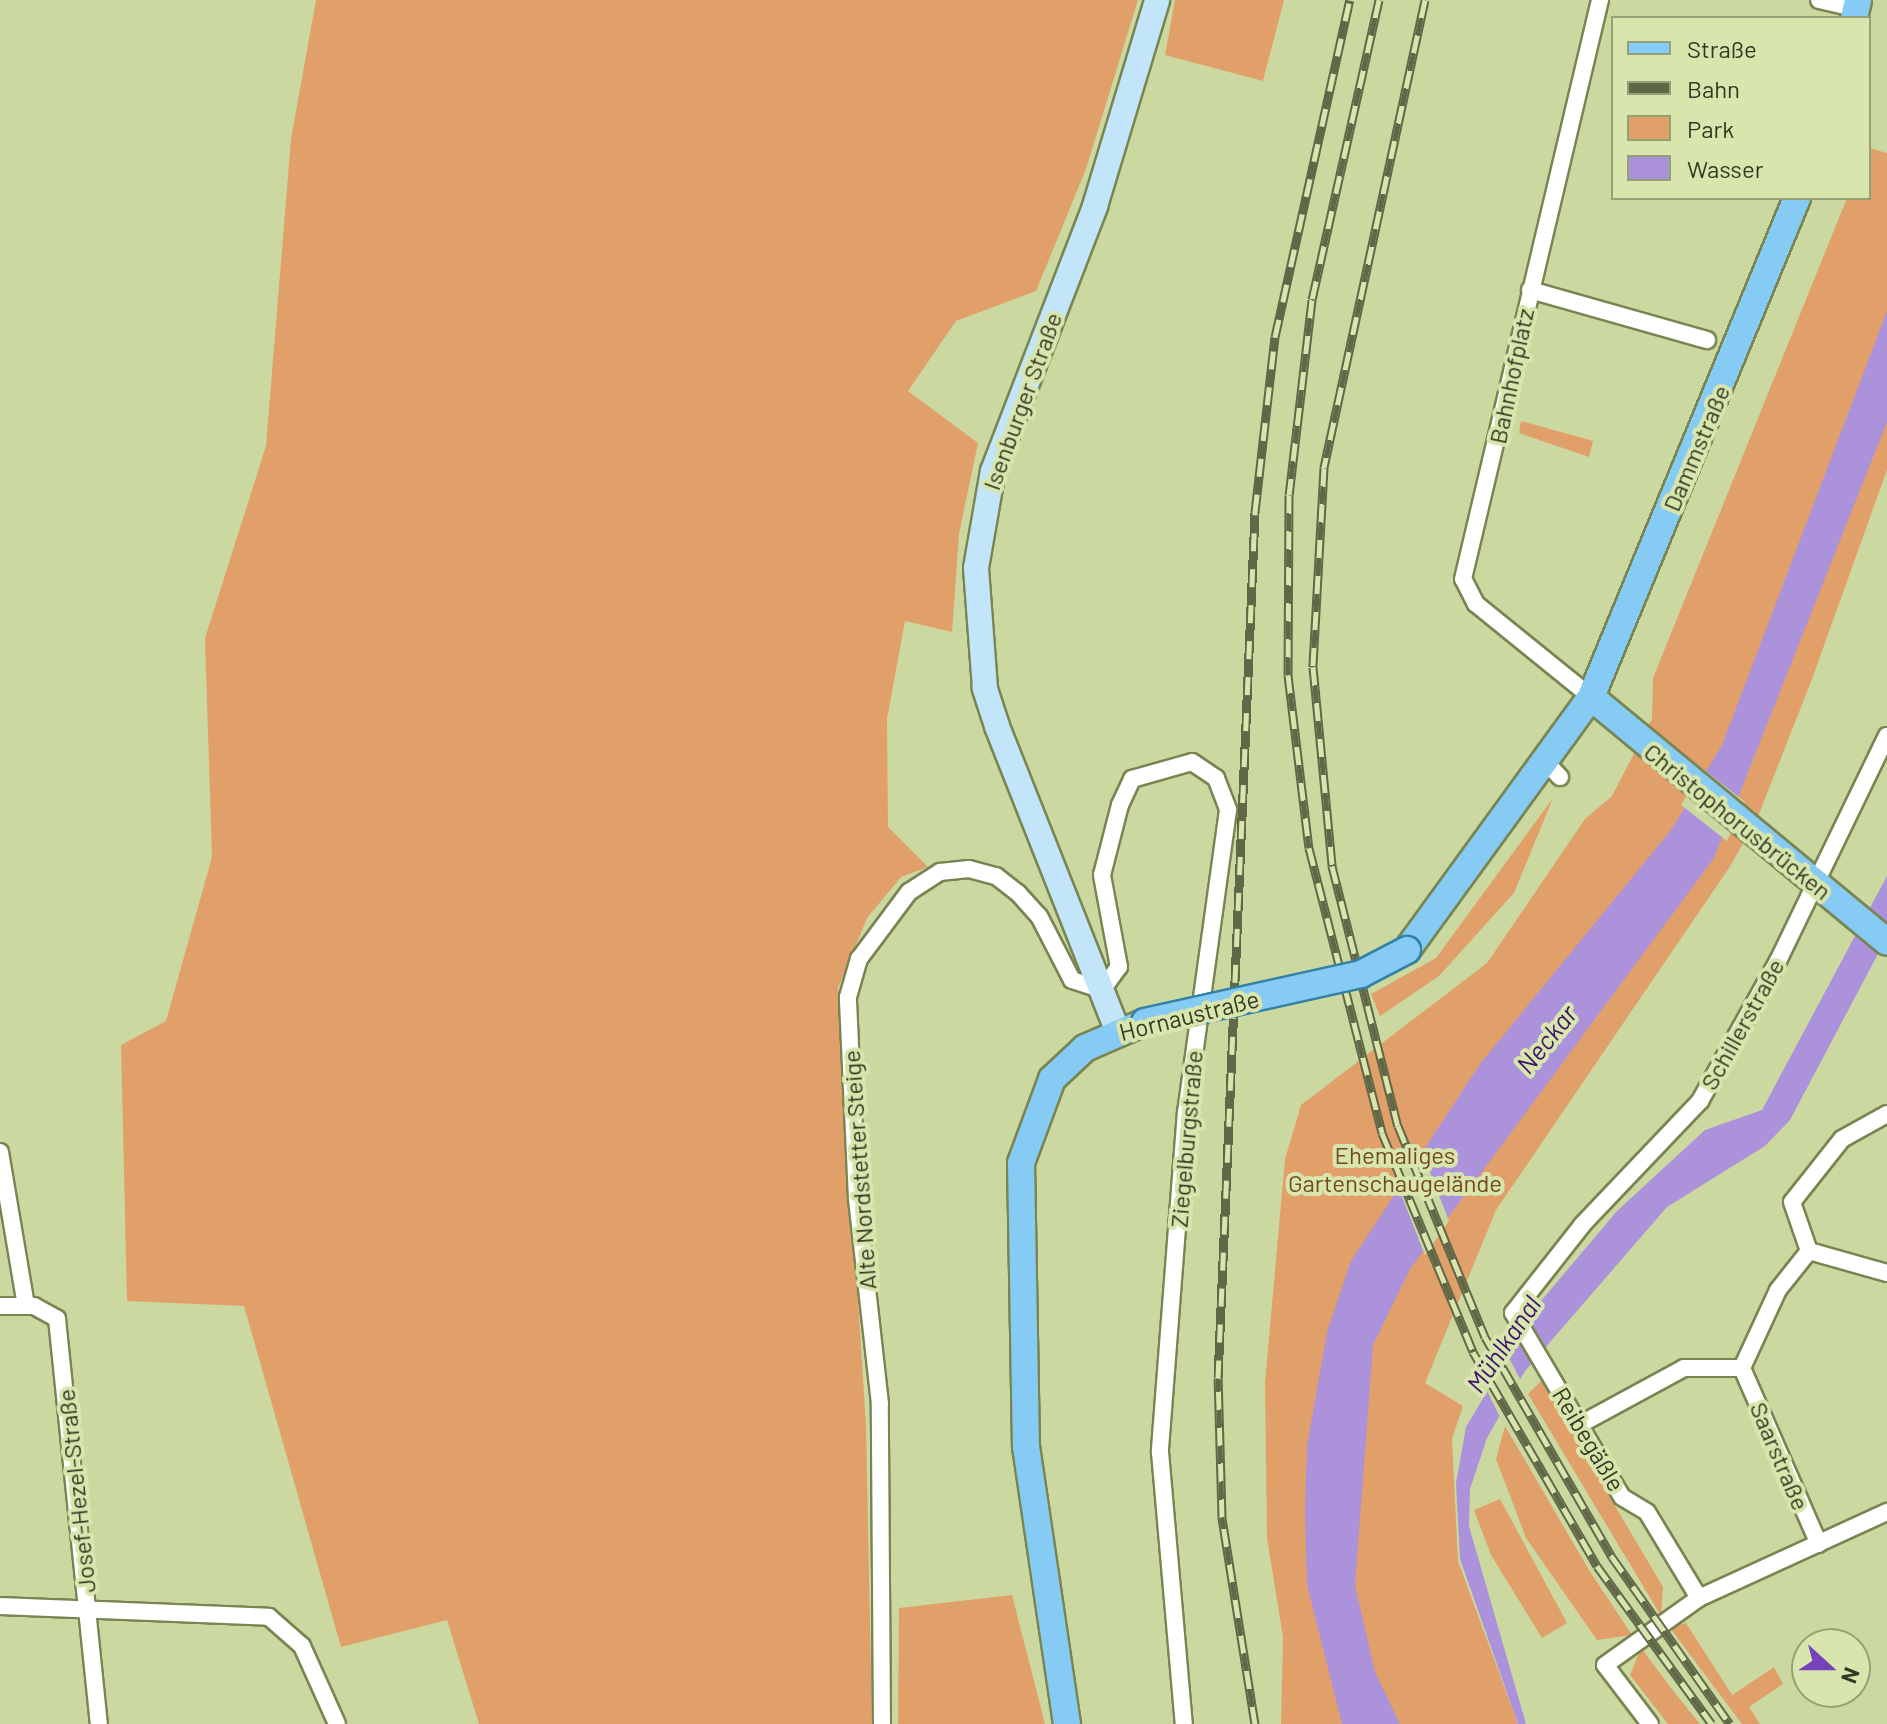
<!DOCTYPE html>
<html>
<head>
<meta charset="utf-8">
<style>
	body { margin:0 }
	#map { position:relative; width:1887px; height:1724px; overflow:hidden; background:#cbd9a1; font-family:Barlow,sans-serif }
	div>[style] { position:absolute }
	.green>* { inset:0; background:#e19f6a }
	.water>* { inset:0; background:#ab92db }
	.pier>* { inset:0; background:#cbd9a1 }
	.roads { filter:drop-shadow(2px 0 #798551) drop-shadow(-2px 0 #798551) drop-shadow(0 2px #798551) drop-shadow(0 -2px #798551) }
	.street>* { height:16px; margin:-8px; padding:0 8px; transform-origin:8px; border-radius:8px; background:#fff }
	.secondary>* { height:24px; margin:-12px; padding:0 12px; transform-origin:12px; border-radius:12px; background:#c2e5f9 }
	.primary>* { height:26px; margin:-13px; padding:0 13px; transform-origin:13px; border-radius:13px; background:#86cbf3 }
	.rail>* { height:9px; margin-top:-4.5px; transform-origin:0; background:repeating-linear-gradient(90deg,#d8e6ae 0 18px,#616848 0 36px); box-sizing:border-box; border-block:2px solid #616848 }
	.bridges { filter:drop-shadow(2px 0 #3481a5) drop-shadow(-2px 0 #3481a5) drop-shadow(0 2px #3481a5) drop-shadow(0 -2px #3481a5) }
	.primary-bridge>* { height:26px; margin:-13px; padding:0 13px; transform-origin:13px; border-radius:13px; background:#86cbf3 }
	span { translate:-50% -50%; white-space:nowrap; text-align:center; line-height:1.15; -webkit-text-stroke:8px #d8e6ae; paint-order:stroke }
	.street-label { font-size:24px; color:#333822 }
	.park-label { font-size:24px; color:#75481f }
	.water-label { font-size:26px; color:#3d156b; font-style:italic }
	.legend { position:absolute; left:1611px; top:16px; width:260px; height:184px; box-sizing:border-box; background:#d8e6ae; border:2px solid #96a076; margin:0; padding:10px 14px; list-style:none; font-size:24px; color:#333822 }
	.legend li { display:flex; align-items:center; gap:16px; height:40px }
	.legend b { width:40px; border:2px solid #96a076 }
	.north { position:absolute; left:1791px; top:1628px; width:80px; height:80px; box-sizing:border-box; background:#d8e6ae; border:2px solid #96a076; border-radius:50%; rotate:111deg; font-size:22px; font-weight:700; line-height:32px; text-align:center; color:#333822 }
	.north::after { content:''; display:block; margin:auto; width:28px; height:36px; background:#7542ba; clip-path:polygon(50% 0,100% 100%,50% 72%,0 100%) }
</style>
</head>
<body>
<div id="map">
	<div class="green">
		<div style="clip-path:polygon(316px 0,1138px 0,1086px 169px,1036px 291px,956px 321px,908px 391px,978px 443px,959px 534px,952px 632px,905px 621px,887px 719px,888px 827px,928px 867px,901px 877px,867px 918px,838px 988px,866px 1425px,872px 1724px,479px 1724px,447px 1620px,341px 1647px,244px 1306px,127px 1301px,121px 1045px,166px 1021px,212px 857px,205px 638px,266px 446px,291px 139px)"></div>
		<div style="clip-path:polygon(1175px 0,1284px 0,1263px 81px,1165px 55px)"></div>
		<div style="clip-path:polygon(1869px 148px,1887px 153px,1887px 470px,1812px 679px,1757px 819px,1729px 868px,1496px 1210px,1425px 1383px,1463px 1406px,1452px 1439px,1458px 1561px,1518px 1724px,1281px 1724px,1283px 1637px,1267px 1538px,1265px 1383px,1285px 1159px,1301px 1105px,1487px 963px,1585px 819px,1612px 796px,1652px 719px,1653px 678px,1847px 198px,1869px 198px)"></div>
		<div style="clip-path:polygon(1521px 421px,1593px 441px,1589px 457px,1519px 433px)"></div>
		<div style="clip-path:polygon(1553px 798px,1514px 893px,1439px 976px,1380px 1016px,1371px 994px,1436px 958px)"></div>
		<div style="clip-path:polygon(1541px 1381px,1663px 1587px,1661px 1616px,1528px 1394px)"></div>
		<div style="clip-path:polygon(1505px 1426px,1589px 1570px,1632px 1635px,1597px 1640px,1526px 1538px,1496px 1459px)"></div>
		<div style="clip-path:polygon(1500px 1499px,1567px 1623px,1542px 1638px,1491px 1555px,1474px 1510px)"></div>
		<div style="clip-path:polygon(1012px 1595px,1045px 1724px,898px 1724px,899px 1608px)"></div>
		<div style="clip-path:polygon(1686px 1623px,1732px 1695px,1774px 1667px,1783px 1684px,1749px 1707px,1760px 1724px,1742px 1724px,1670px 1628px)"></div>
		<div style="clip-path:polygon(1641px 1648px,1675px 1693px,1700px 1724px,1668px 1724px,1630px 1675px)"></div>
	</div>
	<div class="water">
		<div style="clip-path:polygon(1887px 311px,1887px 422px,1714px 858px,1410px 1269px,1373px 1345px,1355px 1585px,1375px 1672px,1400px 1724px,1342px 1724px,1307px 1585px,1305px 1511px,1307px 1446px,1327px 1332px,1351px 1261px,1480px 1064px,1671px 830px,1722px 745px)"></div>
		<div style="clip-path:polygon(1887px 876px,1887px 937px,1790px 1120px,1765px 1146px,1667px 1207px,1525px 1371px,1487px 1438px,1470px 1489px,1469px 1526px,1526px 1724px,1518px 1724px,1460px 1559px,1456px 1483px,1466px 1427px,1541px 1301px,1617px 1211px,1705px 1130px,1762px 1110px)"></div>
	</div>
	<div class="pier">
		<div style="clip-path:polygon(1703px 769px,1745px 802px,1727px 841px,1681px 805px)"></div>
		<div style="clip-path:polygon(1419px 1144px,1449px 1221px,1425px 1255px,1395px 1179px)"></div>
		<div style="clip-path:polygon(1505px 1350px,1522px 1383px,1501px 1419px,1483px 1383px)"></div>
	</div>
	<div class="roads">
		<div class="street">
			<div style="left:1819px;top:0;width:39px;rotate:13deg"></div>
			<div style="left:1530px;top:290px;width:184px;rotate:15.8deg"></div>
			<div style="left:1591px;top:697px;width:148px;rotate:-141deg"></div>
			<div style="left:1476px;top:604px;width:28px;rotate:-117deg"></div>
			<div style="left:1463px;top:579px;width:595px;rotate:-76.69deg"></div>
			<div style="left:1545px;top:761px;width:22px;rotate:47deg"></div>
			<div style="left:1887px;top:1114px;width:51px;rotate:150.9deg"></div>
			<div style="left:1842px;top:1139px;width:80px;rotate:128.4deg"></div>
			<div style="left:1792px;top:1202px;width:52px;rotate:70.9deg"></div>
			<div style="left:1809px;top:1251px;width:81px;rotate:15.8deg"></div>
			<div style="left:0;top:1152px;width:156px;rotate:80.4deg"></div>
			<div style="left:1809px;top:1251px;width:50px;rotate:128.5deg"></div>
			<div style="left:1778px;top:1290px;width:86px;rotate:114.8deg"></div>
			<div style="left:1742px;top:1368px;width:192px;rotate:66.4deg"></div>
			<div style="left:0;top:1306px;width:34px"></div>
			<div style="left:34px;top:1306px;width:26px;rotate:29deg"></div>
			<div style="left:57px;top:1319px;width:407px;rotate:84.1deg"></div>
			<div style="left:1579px;top:1425px;width:119px;rotate:-28.5deg"></div>
			<div style="left:1684px;top:1368px;width:58px"></div>
			<div style="left:1699px;top:1598px;width:100px;rotate:-121.2deg"></div>
			<div style="left:1647px;top:1512px;width:29px;rotate:-149deg"></div>
			<div style="left:1622px;top:1497px;width:214px;rotate:-120.6deg"></div>
			<div style="left:1513px;top:1313px;width:113px;rotate:-51.8deg"></div>
			<div style="left:1583px;top:1224px;width:170px;rotate:-46.4deg"></div>
			<div style="left:1700px;top:1101px;width:160px;rotate:-60.9deg"></div>
			<div style="left:1778px;top:961px;width:250px;rotate:-64.2deg"></div>
			<div style="left:0;top:1606px;width:269px;rotate:2.3deg"></div>
			<div style="left:269px;top:1617px;width:44px;rotate:41.3deg"></div>
			<div style="left:302px;top:1646px;width:85px;rotate:65.8deg"></div>
			<div style="left:882px;top:1724px;width:320px;rotate:-90.4deg"></div>
			<div style="left:880px;top:1404px;width:206px;rotate:-96.4deg"></div>
			<div style="left:857px;top:1199px;width:202px;rotate:-92.6deg"></div>
			<div style="left:848px;top:997px;width:40px;rotate:-74deg"></div>
			<div style="left:859px;top:959px;width:84px;rotate:-53.3deg"></div>
			<div style="left:909px;top:892px;width:37px;rotate:-33deg"></div>
			<div style="left:940px;top:872px;width:29px;rotate:-6deg"></div>
			<div style="left:969px;top:869px;width:28px;rotate:15deg"></div>
			<div style="left:996px;top:876px;width:28px;rotate:38deg"></div>
			<div style="left:1018px;top:893px;width:31px;rotate:48deg"></div>
			<div style="left:1039px;top:916px;width:72px;rotate:62.7deg"></div>
			<div style="left:1072px;top:980px;width:32px;rotate:18deg"></div>
			<div style="left:1102px;top:990px;width:29px;rotate:-54deg"></div>
			<div style="left:1119px;top:967px;width:94px;rotate:-100.5deg"></div>
			<div style="left:1102px;top:875px;width:72px;rotate:-75.6deg"></div>
			<div style="left:1120px;top:805px;width:29px;rotate:-65deg"></div>
			<div style="left:1132px;top:779px;width:62px;rotate:-15.8deg"></div>
			<div style="left:1192px;top:762px;width:29px;rotate:34deg"></div>
			<div style="left:1216px;top:778px;width:34px;rotate:69deg"></div>
			<div style="left:1228px;top:810px;width:304px;rotate:97.9deg"></div>
			<div style="left:1186px;top:1111px;width:342px;rotate:94.4deg"></div>
			<div style="left:1160px;top:1452px;width:273px;rotate:85deg"></div>
			<div style="left:1650px;top:1724px;width:74px;rotate:-127.3deg"></div>
			<div style="left:1605px;top:1665px;width:115px;rotate:-35.5deg"></div>
			<div style="left:1699px;top:1598px;width:207px;rotate:-24.6deg"></div>
		</div>
		<div class="secondary">
			<div style="left:1118px;top:1032px;width:329px;rotate:-111.6deg"></div>
			<div style="left:997px;top:726px;width:40px;rotate:-108deg"></div>
			<div style="left:985px;top:688px;width:120px;rotate:-94.3deg"></div>
			<div style="left:976px;top:568px;width:98px;rotate:-80.1deg"></div>
			<div style="left:993px;top:471px;width:284px;rotate:-68.9deg"></div>
			<div style="left:1095px;top:206px;width:215px;rotate:-73.2deg"></div>
		</div>
		<div class="primary">
			<div style="left:1854px;top:18px;width:18px;rotate:-77deg"></div>
			<div style="left:1591px;top:697px;width:384px;rotate:39.6deg"></div>
			<div style="left:1407px;top:950px;width:313px;rotate:-54deg"></div>
			<div style="left:1591px;top:697px;width:540px;rotate:-67.57deg"></div>
			<div style="left:1067px;top:1724px;width:279px;rotate:-98.4deg"></div>
			<div style="left:1026px;top:1448px;width:285px;rotate:-91deg"></div>
			<div style="left:1021px;top:1163px;width:90px;rotate:-69.7deg"></div>
			<div style="left:1052px;top:1079px;width:45px;rotate:-43.2deg"></div>
			<div style="left:1085px;top:1048px;width:65px;rotate:-23.4deg"></div>
		</div>
	</div>
	<div class="rail">
		<div style="left:1379px;top:0;width:307px;rotate:102.6deg"></div>
		<div style="left:1312px;top:300px;width:196px;rotate:96.7deg"></div>
		<div style="left:1289px;top:495px;width:180px;rotate:90.3deg"></div>
		<div style="left:1288px;top:675px;width:174px;rotate:83.1deg"></div>
		<div style="left:1309px;top:848px;width:294px;rotate:75.6deg"></div>
		<div style="left:1382px;top:1133px;width:237px;rotate:67.4deg"></div>
		<div style="left:1473px;top:1352px;width:247px;rotate:59.9deg"></div>
		<div style="left:1597px;top:1566px;width:195px;rotate:54deg"></div>
		<div style="left:1425px;top:0;width:479px;rotate:102.2deg"></div>
		<div style="left:1324px;top:468px;width:199px;rotate:93.2deg"></div>
		<div style="left:1313px;top:667px;width:200px;rotate:84.5deg"></div>
		<div style="left:1332px;top:866px;width:268px;rotate:75.8deg"></div>
		<div style="left:1398px;top:1126px;width:228px;rotate:67.6deg"></div>
		<div style="left:1485px;top:1337px;width:254px;rotate:60deg"></div>
		<div style="left:1612px;top:1557px;width:204px;rotate:54.8deg"></div>
		<div style="left:1255px;top:1724px;width:210px;rotate:-99.1deg"></div>
		<div style="left:1222px;top:1517px;width:139px;rotate:-91.6deg"></div>
		<div style="left:1218px;top:1378px;width:867px;rotate:-87.55deg"></div>
		<div style="left:1255px;top:512px;width:176px;rotate:-83.5deg"></div>
		<div style="left:1275px;top:337px;width:345px;rotate:-77.5deg"></div>
	</div>
	<div class="bridges">
		<div class="primary-bridge">
			<div style="left:1145px;top:1022px;width:221px;rotate:-12.5deg"></div>
			<div style="left:1361px;top:974px;width:52px;rotate:-27.6deg"></div>
		</div>
	</div>
	<div class="street-label">
		<span style="left:1511px;top:376px;rotate:-78deg">Bahnhofplatz</span>
		<span style="left:1022px;top:401px;rotate:-70deg">Isenburger Straße</span>
		<span style="left:1696px;top:448px;rotate:-67deg">Dammstraße</span>
		<span style="left:1738px;top:821px;rotate:39deg">Christophorusbrücken</span>
		<span style="left:1189px;top:1015px;rotate:-14deg">Hornaustraße</span>
		<span style="left:1742px;top:1024px;rotate:-61deg">Schillerstraße</span>
		<span style="left:1186px;top:1139px;rotate:-85deg">Ziegelburgstraße</span>
		<span style="left:859px;top:1170px;rotate:-94deg">Alte Nordstetter Steige</span>
		<span style="left:1589px;top:1439px;rotate:59deg">Reibegäßle</span>
		<span style="left:1780px;top:1456px;rotate:67deg">Saarstraße</span>
		<span style="left:76px;top:1491px;rotate:-96deg">Josef-Hezel-Straße</span>
	</div>
	<div class="park-label">
		<span style="left:1395px;top:1169px">Ehemaliges<br>Gartenschaugelände</span>
	</div>
	<div class="water-label">
		<span style="left:1546px;top:1039px;rotate:-51deg">Neckar</span>
		<span style="left:1503px;top:1344px;rotate:-56deg">Mühlkanal</span>
	</div>
	<ul class="legend">
	<li><b style="height:10px;background:#86cbf3"></b>Straße</li>
	<li><b style="height:10px;background:#616848"></b>Bahn</li>
	<li><b style="height:22px;background:#e19f6a"></b>Park</li>
	<li><b style="height:22px;background:#ab92db"></b>Wasser</li>
	</ul>
	<div class="north">N</div>
</div>
</body>
</html>
